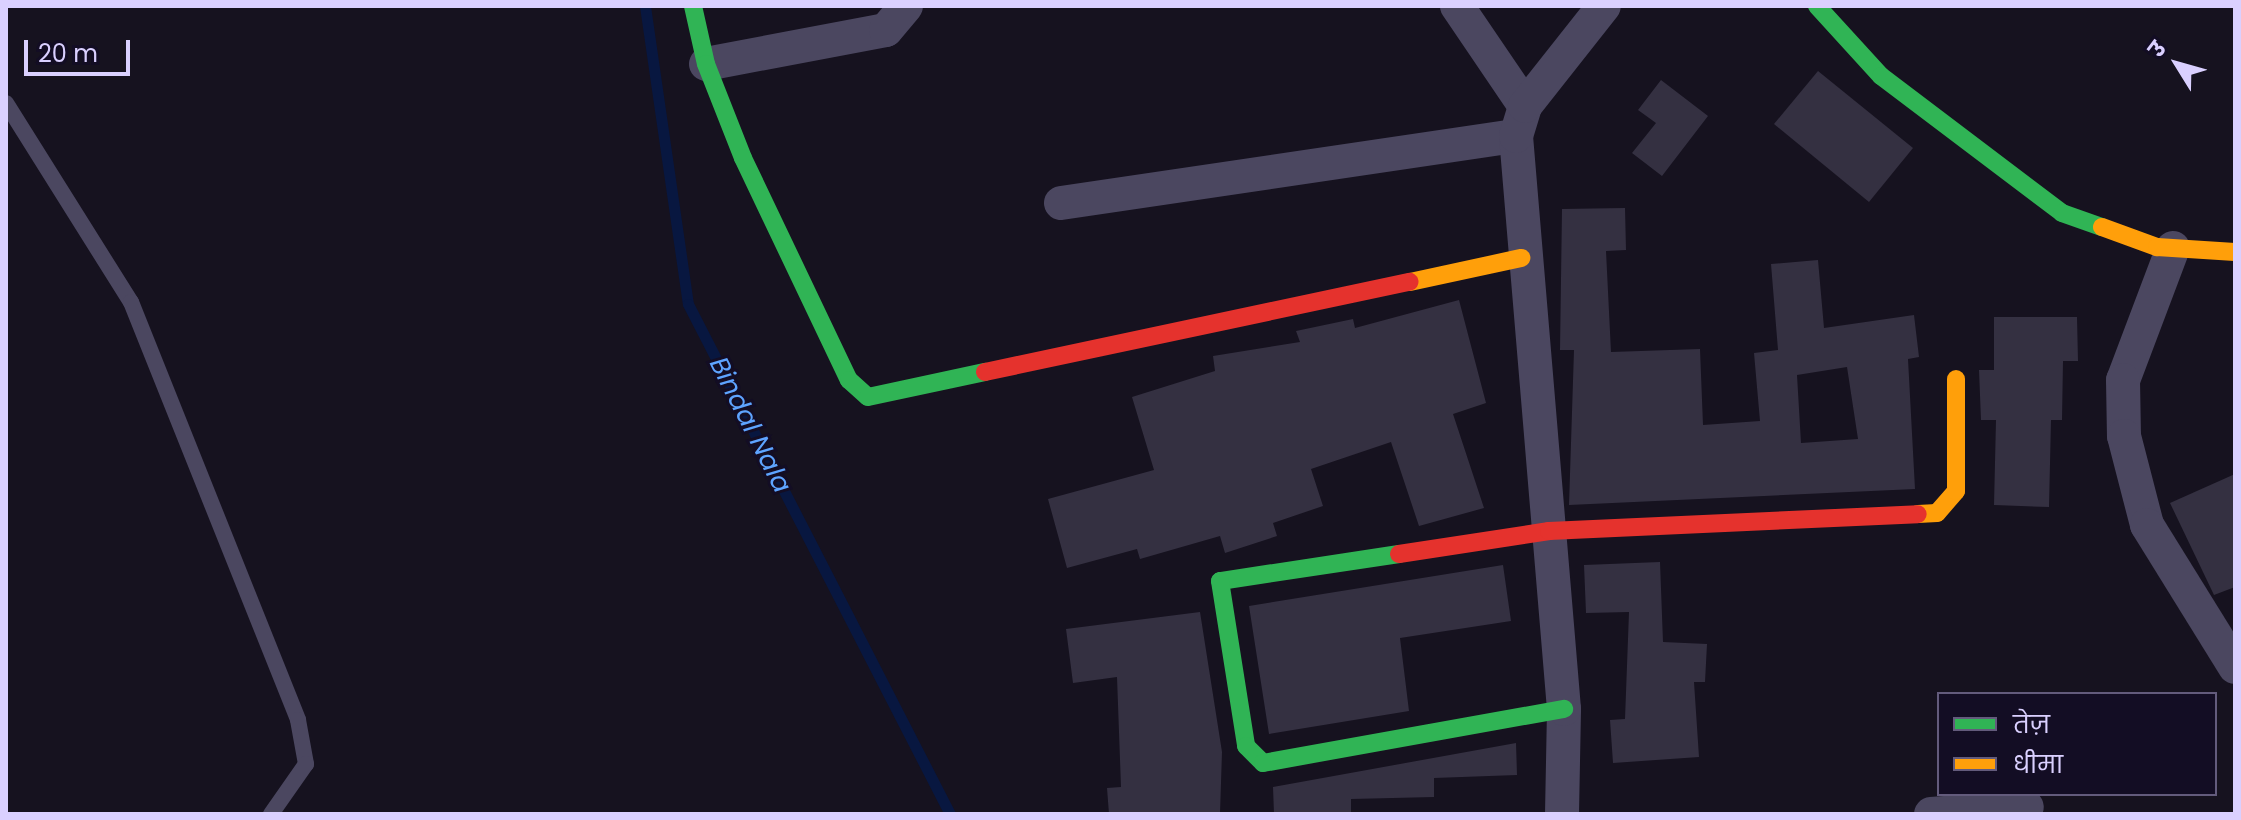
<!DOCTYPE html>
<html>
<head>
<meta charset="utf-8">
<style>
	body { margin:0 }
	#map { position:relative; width:2241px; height:820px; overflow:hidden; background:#16121f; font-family:Poppins,"Noto Sans Devanagari",sans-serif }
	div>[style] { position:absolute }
	.stream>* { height:11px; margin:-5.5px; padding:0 5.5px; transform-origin:5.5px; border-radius:5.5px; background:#081740 }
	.building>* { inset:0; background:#343041 }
	.lane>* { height:16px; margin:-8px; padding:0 8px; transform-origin:8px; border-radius:8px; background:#4b4760 }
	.street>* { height:34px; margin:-17px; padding:0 17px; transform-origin:17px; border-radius:17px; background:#4b4760 }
	.fast>* { height:18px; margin:-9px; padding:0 9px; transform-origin:9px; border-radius:9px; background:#30b455 }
	.slow>* { height:18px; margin:-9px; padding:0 9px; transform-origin:9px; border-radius:9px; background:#ff9f0a }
	.jam>* { height:18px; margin:-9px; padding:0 9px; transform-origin:9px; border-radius:9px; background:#e5322d }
	span { translate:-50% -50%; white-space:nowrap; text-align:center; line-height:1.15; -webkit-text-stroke:6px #130d24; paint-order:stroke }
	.water-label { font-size:26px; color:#5ea4ff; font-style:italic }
	.frame { position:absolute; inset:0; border:8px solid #dad0ff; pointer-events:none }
	.legend { position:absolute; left:1937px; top:692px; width:280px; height:104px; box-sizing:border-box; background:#130d24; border:2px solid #635b7c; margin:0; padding:10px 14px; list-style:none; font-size:24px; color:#dad0ff }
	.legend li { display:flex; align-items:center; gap:16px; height:40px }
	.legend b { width:40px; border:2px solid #635b7c }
	.north { position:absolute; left:2137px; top:24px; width:80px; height:80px; -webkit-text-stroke:6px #130d24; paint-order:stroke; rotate:307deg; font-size:22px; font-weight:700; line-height:32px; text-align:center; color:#dad0ff }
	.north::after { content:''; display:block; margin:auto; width:28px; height:36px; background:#dad0ff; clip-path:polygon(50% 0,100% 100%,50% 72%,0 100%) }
	.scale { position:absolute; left:24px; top:40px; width:106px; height:36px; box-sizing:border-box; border:4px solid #dad0ff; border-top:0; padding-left:10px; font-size:24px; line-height:28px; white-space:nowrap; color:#dad0ff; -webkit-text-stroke:6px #130d24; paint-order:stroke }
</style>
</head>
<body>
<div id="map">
	<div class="stream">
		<div style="left:645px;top:6px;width:301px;rotate:81.8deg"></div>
		<div style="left:688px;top:304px;width:573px;rotate:62.81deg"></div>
	</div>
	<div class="building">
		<div style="clip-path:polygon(1818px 71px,1913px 148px,1869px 202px,1774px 124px)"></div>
		<div style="clip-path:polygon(1661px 80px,1708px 116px,1662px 176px,1632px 153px,1656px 123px,1638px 110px)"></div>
		<div style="clip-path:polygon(evenodd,1625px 208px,1626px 250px,1606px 251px,1611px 352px,1700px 349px,1703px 425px,1760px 421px,1754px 353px,1778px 350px,1771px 264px,1818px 260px,1824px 328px,1914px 315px,1919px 357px,1908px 359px,1915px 489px,1569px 505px,1574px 350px,1560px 350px,1562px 209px,1625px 208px,1847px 367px,1858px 439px,1801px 443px,1797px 375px,1847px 367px)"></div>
		<div style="clip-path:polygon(1459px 300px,1486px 403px,1453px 414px,1484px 508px,1419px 526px,1391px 442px,1311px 469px,1323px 506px,1273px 523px,1277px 536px,1225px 553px,1220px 536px,1140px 559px,1137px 549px,1067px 568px,1048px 499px,1154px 470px,1132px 397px,1215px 371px,1213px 356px,1300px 342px,1296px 331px,1353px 319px,1355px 328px)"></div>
		<div style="clip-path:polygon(1994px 317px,2077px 317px,2078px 361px,2063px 361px,2062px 420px,2051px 420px,2049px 507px,1994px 505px,1996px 420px,1981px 420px,1979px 370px,1994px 370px)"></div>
		<div style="clip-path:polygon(2235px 474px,2235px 587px,2214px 595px,2170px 503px)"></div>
		<div style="clip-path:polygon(1660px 562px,1663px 642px,1707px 644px,1705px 682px,1694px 682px,1699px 757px,1613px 763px,1610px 720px,1625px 719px,1629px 612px,1586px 613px,1584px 565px)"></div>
		<div style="clip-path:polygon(1503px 565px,1511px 621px,1400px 638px,1409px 711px,1269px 734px,1249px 606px)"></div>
		<div style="clip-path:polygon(1200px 612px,1222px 752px,1220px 814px,1109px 814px,1107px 788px,1121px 787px,1117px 677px,1073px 683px,1066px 629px)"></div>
		<div style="clip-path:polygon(1516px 743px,1517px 775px,1434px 778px,1434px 797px,1351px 799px,1351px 812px,1274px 814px,1273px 787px)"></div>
	</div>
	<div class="lane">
		<div style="left:6px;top:103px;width:235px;rotate:57.9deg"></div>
		<div style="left:131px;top:302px;width:450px;rotate:68.2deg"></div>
		<div style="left:298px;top:720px;width:45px;rotate:79.7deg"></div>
		<div style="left:306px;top:764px;width:61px;rotate:125deg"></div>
	</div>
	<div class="street">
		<div style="left:1457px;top:6px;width:121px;rotate:55.8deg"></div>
		<div style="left:706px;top:64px;width:183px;rotate:-10.7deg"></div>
		<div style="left:886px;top:30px;width:31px;rotate:-50deg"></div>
		<div style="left:1061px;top:203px;width:460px;rotate:-8.4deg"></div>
		<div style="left:2173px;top:248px;width:141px;rotate:110.7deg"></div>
		<div style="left:2123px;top:380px;width:56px;rotate:89deg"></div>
		<div style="left:2124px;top:436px;width:92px;rotate:75.5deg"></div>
		<div style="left:2147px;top:525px;width:167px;rotate:58.2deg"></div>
		<div style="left:1562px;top:814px;width:105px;rotate:-88.9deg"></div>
		<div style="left:1564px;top:709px;width:575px;rotate:-94.79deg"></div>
		<div style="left:1516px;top:136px;width:31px;rotate:-73deg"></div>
		<div style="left:1525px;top:106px;width:127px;rotate:-51.7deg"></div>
		<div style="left:1931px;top:814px;width:96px;rotate:-4.2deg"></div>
	</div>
	<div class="fast">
		<div style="left:693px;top:6px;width:59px;rotate:77.4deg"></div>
		<div style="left:706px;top:64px;width:101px;rotate:68.5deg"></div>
		<div style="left:743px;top:158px;width:246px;rotate:64.5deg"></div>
		<div style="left:849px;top:380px;width:25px;rotate:42deg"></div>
		<div style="left:868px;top:397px;width:120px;rotate:-12.1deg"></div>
		<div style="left:1817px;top:6px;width:95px;rotate:47.6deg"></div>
		<div style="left:1881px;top:76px;width:227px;rotate:37.1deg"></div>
		<div style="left:2062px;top:213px;width:42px;rotate:19.3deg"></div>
		<div style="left:1399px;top:554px;width:181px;rotate:171.4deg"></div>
		<div style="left:1220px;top:581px;width:167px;rotate:81deg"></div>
		<div style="left:1246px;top:746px;width:24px;rotate:45deg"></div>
		<div style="left:1263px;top:763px;width:306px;rotate:-10.2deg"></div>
	</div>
	<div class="slow">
		<div style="left:2102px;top:227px;width:59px;rotate:20deg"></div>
		<div style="left:2157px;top:247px;width:78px;rotate:3.7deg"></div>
		<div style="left:1410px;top:282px;width:114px;rotate:-12.2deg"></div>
		<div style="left:1918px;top:514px;width:19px;rotate:-3deg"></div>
		<div style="left:1937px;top:513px;width:29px;rotate:-49deg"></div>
		<div style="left:1956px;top:491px;width:112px;rotate:-90deg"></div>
	</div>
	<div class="jam">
		<div style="left:985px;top:372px;width:434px;rotate:-12deg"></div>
		<div style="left:1399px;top:554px;width:152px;rotate:-8.7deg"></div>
		<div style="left:1549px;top:531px;width:369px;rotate:-2.6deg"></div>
	</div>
	<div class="water-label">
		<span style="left:750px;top:425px;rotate:63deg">Bindal Nala</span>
	</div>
	<div class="frame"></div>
	<ul class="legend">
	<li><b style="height:10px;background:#30b455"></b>तेज़</li>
	<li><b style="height:10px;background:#ff9f0a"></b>धीमा</li>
	</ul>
	<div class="north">उ</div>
	<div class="scale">20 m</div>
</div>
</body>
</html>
